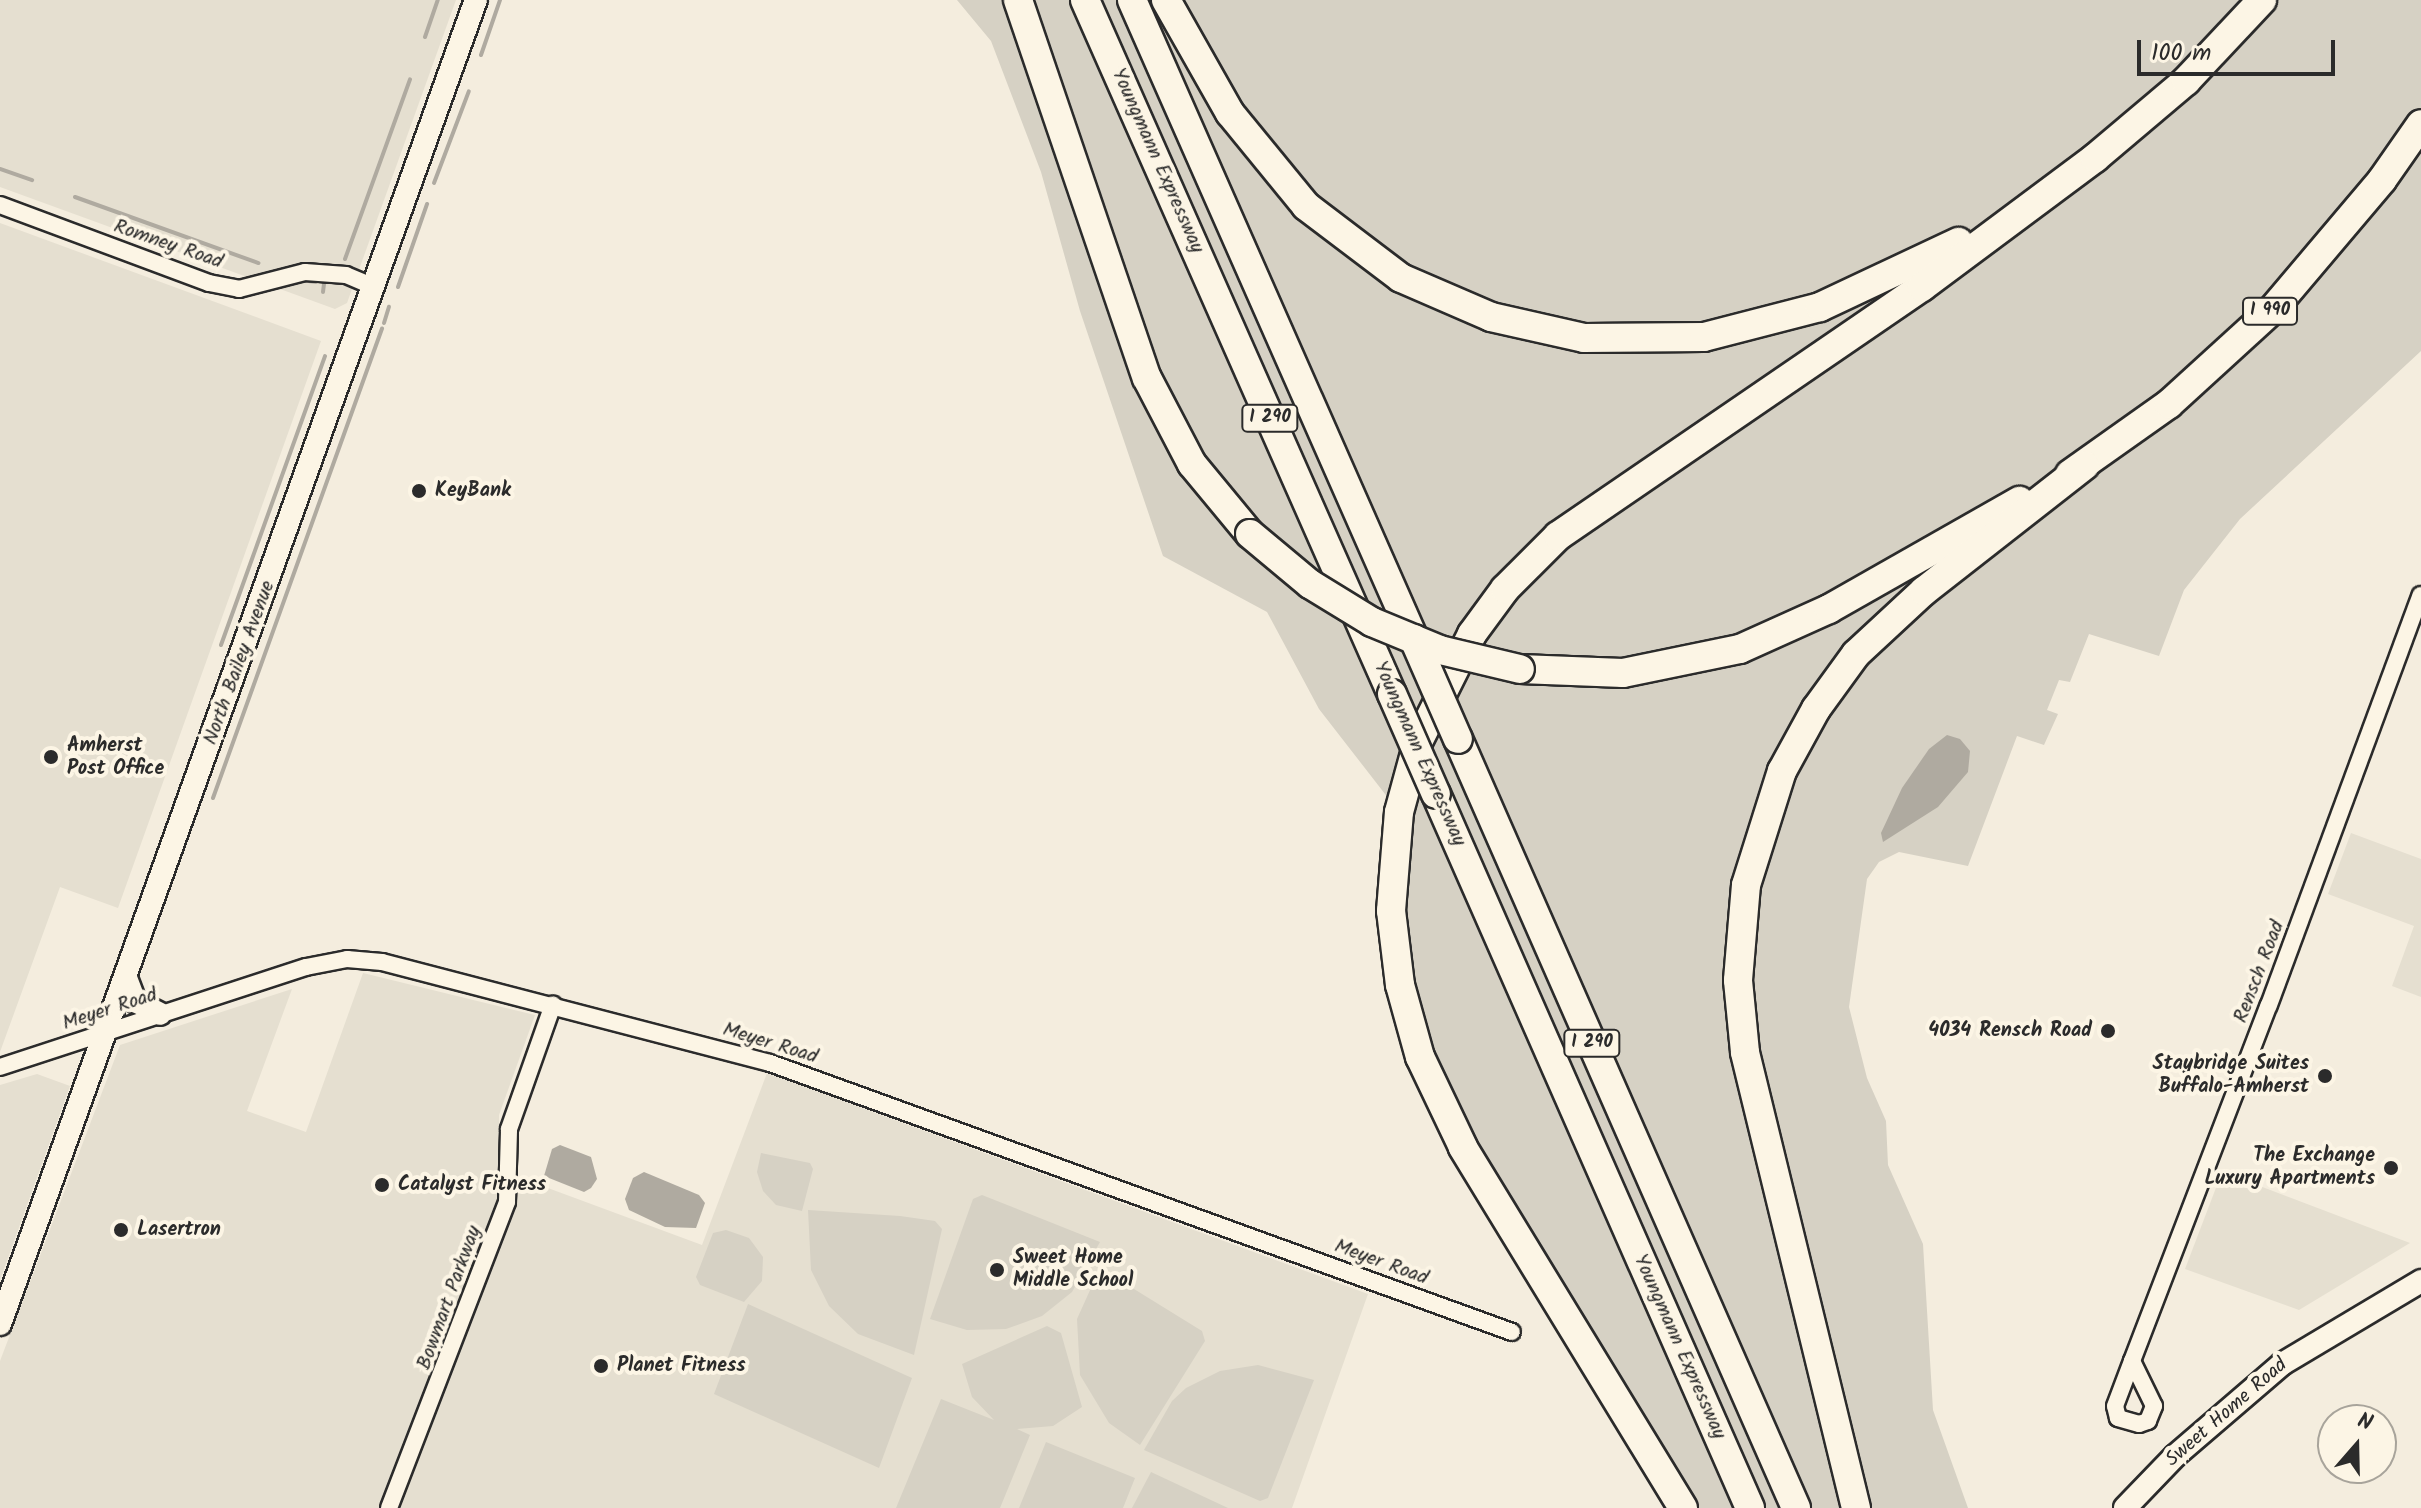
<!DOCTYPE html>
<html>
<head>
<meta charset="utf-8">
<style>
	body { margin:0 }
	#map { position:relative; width:2421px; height:1508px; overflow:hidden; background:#f4edde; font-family:Kalam,sans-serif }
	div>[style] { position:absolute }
	.built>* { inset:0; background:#e5dfd0 }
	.green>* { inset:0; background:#d6d1c4 }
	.water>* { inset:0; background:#afaaa0 }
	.stream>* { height:4px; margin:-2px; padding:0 2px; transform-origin:2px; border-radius:2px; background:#afaaa0 }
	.roads { filter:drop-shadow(2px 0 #2b2b2b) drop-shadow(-2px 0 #2b2b2b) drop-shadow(0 2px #2b2b2b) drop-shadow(0 -2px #2b2b2b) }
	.street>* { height:16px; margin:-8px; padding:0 8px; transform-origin:8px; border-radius:8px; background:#fcf5e5 }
	.secondary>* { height:22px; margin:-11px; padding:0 11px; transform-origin:11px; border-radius:11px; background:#fcf5e5 }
	.highway>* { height:28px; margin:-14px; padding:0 14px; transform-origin:14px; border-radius:14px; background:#fcf5e5 }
	.bridges { filter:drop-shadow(2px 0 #2b2b2b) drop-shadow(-2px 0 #2b2b2b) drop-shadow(0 2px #2b2b2b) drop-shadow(0 -2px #2b2b2b) }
	.highway-bridge>* { height:28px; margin:-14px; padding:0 14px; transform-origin:14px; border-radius:14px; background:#fcf5e5 }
	.dots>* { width:22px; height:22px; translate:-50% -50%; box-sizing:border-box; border:4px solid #fcf5e5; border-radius:50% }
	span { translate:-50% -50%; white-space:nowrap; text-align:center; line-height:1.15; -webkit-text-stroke:8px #fcf5e5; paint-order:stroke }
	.shield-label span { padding:2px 6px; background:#fcf5e5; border:2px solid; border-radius:6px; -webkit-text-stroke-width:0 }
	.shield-label { font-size:18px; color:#2b2b2b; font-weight:700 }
	.street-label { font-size:20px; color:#2b2b2b }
	.poi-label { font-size:20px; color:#2b2b2b; font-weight:700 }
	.left { translate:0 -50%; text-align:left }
	.right { translate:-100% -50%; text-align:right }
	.north { position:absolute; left:2317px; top:1404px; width:80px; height:80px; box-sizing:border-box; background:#fcf5e5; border:2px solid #a8a49b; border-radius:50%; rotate:20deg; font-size:22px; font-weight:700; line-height:32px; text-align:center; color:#2b2b2b }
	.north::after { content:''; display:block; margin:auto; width:28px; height:36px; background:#2b2b2b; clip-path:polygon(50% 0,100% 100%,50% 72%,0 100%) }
	.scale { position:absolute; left:2137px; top:40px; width:198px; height:36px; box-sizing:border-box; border:4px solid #2b2b2b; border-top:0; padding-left:10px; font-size:24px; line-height:28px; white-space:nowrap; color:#2b2b2b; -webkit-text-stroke:6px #fcf5e5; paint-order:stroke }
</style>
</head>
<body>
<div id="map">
	<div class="built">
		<div style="clip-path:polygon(0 0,456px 0,347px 303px,335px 309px,0 187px)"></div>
		<div style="clip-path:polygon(0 223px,321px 341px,118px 908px,60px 887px,0 1052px)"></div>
		<div style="clip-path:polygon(2351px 833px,2421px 859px,2421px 997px,2392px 986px,2414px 926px,2328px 894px)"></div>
		<div style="clip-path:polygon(363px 973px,535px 1015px,499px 1115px,499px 1170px,702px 1245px,767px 1073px,1368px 1294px,1292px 1508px,0 1508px,0 1361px,120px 1045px,292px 989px,247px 1111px,306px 1132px)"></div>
		<div style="clip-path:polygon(37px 1074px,70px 1086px,0 1280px,0 1085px)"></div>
		<div style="clip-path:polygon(2222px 1172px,2223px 1172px,2410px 1243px,2299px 1310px,2185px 1269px)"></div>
	</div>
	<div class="green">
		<div style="clip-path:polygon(957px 0,2421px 0,2421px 351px,2240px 519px,2184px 590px,2159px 656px,2089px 634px,2070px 682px,2059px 680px,2047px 710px,2058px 714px,2044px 745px,2017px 736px,1968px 866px,1899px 852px,1879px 862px,1867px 879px,1849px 1007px,1867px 1078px,1886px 1121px,1888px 1165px,1923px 1244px,1933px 1410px,1968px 1508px,1683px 1508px,1412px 1033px,1399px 812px,1319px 709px,1267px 612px,1163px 556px,1080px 311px,1041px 172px,991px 41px)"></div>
		<div style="clip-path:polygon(761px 1153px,810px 1163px,813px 1169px,802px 1211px,776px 1205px,763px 1191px,757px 1172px)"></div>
		<div style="clip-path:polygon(982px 1195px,1100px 1242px,1072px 1292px,1042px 1316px,1006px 1329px,967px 1330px,930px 1319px,973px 1199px)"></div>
		<div style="clip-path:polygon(808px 1210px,900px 1216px,935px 1221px,942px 1229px,914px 1355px,858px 1334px,829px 1306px,811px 1270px)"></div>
		<div style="clip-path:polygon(726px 1230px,749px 1238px,763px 1257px,762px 1281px,744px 1302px,700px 1285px,696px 1277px,713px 1233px)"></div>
		<div style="clip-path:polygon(1100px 1268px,1202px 1331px,1205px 1341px,1140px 1445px,1109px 1423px,1080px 1375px,1077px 1319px)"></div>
		<div style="clip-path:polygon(748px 1304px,912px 1378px,879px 1468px,714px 1394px)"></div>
		<div style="clip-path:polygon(1047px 1326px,1061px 1333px,1082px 1407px,1053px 1426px,1017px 1429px,1030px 1435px,1000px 1508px,896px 1508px,941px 1399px,994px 1420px,972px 1397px,962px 1364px)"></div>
		<div style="clip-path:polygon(1258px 1365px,1314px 1380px,1268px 1498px,1260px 1501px,1144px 1450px,1172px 1401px,1186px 1388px,1220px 1371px)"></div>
		<div style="clip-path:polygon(1046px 1442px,1135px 1478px,1123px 1508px,1019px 1508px)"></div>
		<div style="clip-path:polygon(1151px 1472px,1228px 1508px,1132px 1508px)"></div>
	</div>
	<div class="water">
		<div style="clip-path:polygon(1947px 735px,1960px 739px,1970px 751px,1968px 772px,1938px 807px,1883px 842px,1881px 833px,1902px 788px,1929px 749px)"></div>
		<div style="clip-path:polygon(560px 1145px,591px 1157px,597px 1179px,591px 1188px,584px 1192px,544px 1176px,552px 1149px)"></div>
		<div style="clip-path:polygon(644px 1172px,699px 1195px,705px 1203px,696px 1228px,665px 1227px,629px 1210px,625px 1199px,633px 1178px)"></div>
	</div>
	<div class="stream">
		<div style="left:425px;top:37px;width:39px;rotate:-71deg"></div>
		<div style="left:481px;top:55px;width:58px;rotate:-70.9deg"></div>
		<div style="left:0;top:169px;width:34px;rotate:19deg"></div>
		<div style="left:434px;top:183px;width:98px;rotate:-69.2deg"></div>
		<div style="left:75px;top:197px;width:195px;rotate:19.8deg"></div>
		<div style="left:345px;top:259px;width:191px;rotate:-70.1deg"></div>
		<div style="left:301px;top:280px;width:15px;rotate:8deg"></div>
		<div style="left:398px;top:287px;width:88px;rotate:-70.7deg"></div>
		<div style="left:323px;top:292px;width:8px;rotate:-83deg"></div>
		<div style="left:384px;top:323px;width:17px;rotate:-73deg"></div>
		<div style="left:221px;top:645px;width:307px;rotate:-70.2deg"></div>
		<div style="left:213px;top:798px;width:499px;rotate:-70.2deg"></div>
	</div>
	<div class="roads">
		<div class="street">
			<div style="left:0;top:205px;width:223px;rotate:20.5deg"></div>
			<div style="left:209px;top:283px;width:31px;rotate:11deg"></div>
			<div style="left:239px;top:289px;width:68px;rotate:-14.4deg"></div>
			<div style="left:305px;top:272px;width:41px;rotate:4.2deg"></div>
			<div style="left:346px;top:275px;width:28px;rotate:23deg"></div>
			<div style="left:0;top:1067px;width:322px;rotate:-18.1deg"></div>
			<div style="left:306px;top:967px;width:42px;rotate:-11deg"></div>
			<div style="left:347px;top:959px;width:35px;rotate:5deg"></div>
			<div style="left:382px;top:962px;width:401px;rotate:14.6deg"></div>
			<div style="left:770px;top:1063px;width:789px;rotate:19.93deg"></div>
			<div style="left:2132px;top:1361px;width:50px;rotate:63.9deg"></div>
			<div style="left:2154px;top:1406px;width:16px;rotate:112deg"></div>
			<div style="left:2148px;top:1421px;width:9px;rotate:162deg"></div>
			<div style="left:2139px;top:1424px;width:22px;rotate:-164deg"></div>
			<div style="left:2118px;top:1418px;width:12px;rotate:-104deg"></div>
			<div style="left:2115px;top:1406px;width:48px;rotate:-69.3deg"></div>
			<div style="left:2132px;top:1361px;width:381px;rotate:-69deg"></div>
			<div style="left:2269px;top:1005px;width:437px;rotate:-69.7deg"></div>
			<div style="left:389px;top:1508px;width:328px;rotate:-68.9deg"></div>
			<div style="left:507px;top:1202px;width:73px;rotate:-88.4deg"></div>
			<div style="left:509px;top:1129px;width:132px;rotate:-70.5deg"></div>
		</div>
		<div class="secondary">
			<div style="left:126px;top:978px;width:25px;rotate:69deg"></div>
			<div style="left:135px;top:1001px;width:28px;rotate:27deg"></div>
			<div style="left:0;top:1324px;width:1407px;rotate:-70.23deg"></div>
			<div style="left:2125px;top:1508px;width:72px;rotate:-46.1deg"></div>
			<div style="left:2175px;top:1456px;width:141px;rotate:-40.7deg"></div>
			<div style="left:2282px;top:1364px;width:162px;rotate:-30.8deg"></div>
		</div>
		<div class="highway">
			<div style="left:1018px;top:0;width:399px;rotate:71.2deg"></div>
			<div style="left:1147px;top:378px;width:97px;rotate:62.4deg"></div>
			<div style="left:1192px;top:464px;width:91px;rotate:50.4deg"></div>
			<div style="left:1085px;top:0;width:759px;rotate:66.14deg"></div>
			<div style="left:1132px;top:0;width:698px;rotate:66.19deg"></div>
			<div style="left:1166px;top:0;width:130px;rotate:60.5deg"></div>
			<div style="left:1230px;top:113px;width:120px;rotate:50.7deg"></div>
			<div style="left:1306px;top:206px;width:119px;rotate:37.2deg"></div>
			<div style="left:1401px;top:278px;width:98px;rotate:23.4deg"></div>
			<div style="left:1491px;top:317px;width:95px;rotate:12.7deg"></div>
			<div style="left:1584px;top:338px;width:120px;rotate:-0.5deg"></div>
			<div style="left:1704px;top:337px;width:120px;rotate:-14.5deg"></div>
			<div style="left:1820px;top:307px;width:153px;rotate:-25.2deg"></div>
			<div style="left:2070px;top:474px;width:121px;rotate:-35.3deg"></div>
			<div style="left:2169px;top:404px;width:141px;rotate:-42.4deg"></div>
			<div style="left:2273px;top:309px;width:169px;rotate:-49.8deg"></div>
			<div style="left:2382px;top:180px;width:68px;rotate:-55.1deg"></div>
			<div style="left:1520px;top:669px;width:103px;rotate:2.2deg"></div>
			<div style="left:1623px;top:673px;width:119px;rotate:-11.6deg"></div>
			<div style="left:1740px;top:649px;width:98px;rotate:-24.2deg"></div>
			<div style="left:1829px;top:609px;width:219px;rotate:-29.6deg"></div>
			<div style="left:1458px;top:739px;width:840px;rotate:66.27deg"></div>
			<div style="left:1436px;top:794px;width:780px;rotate:66.26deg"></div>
			<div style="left:1683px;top:1508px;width:423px;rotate:-121.4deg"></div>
			<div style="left:1463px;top:1147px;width:100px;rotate:-115.5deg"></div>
			<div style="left:1420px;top:1057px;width:75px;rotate:-105.5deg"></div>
			<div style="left:1400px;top:985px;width:75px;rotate:-96.9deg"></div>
			<div style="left:1391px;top:911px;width:99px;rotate:-85.4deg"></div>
			<div style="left:1399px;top:812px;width:73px;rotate:-74.8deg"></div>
			<div style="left:1418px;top:742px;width:121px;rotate:-63.4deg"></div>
			<div style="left:1472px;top:634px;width:56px;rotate:-53.7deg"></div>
			<div style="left:1505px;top:589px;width:75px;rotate:-45deg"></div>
			<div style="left:1558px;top:536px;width:441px;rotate:-34.4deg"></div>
			<div style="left:1922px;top:287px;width:216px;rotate:-36.7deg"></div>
			<div style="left:2095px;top:158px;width:119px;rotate:-40.2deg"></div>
			<div style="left:2186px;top:81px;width:111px;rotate:-46.8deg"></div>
			<div style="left:1856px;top:1508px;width:469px;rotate:-103.7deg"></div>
			<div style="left:1745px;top:1052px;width:72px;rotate:-95.6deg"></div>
			<div style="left:1738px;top:980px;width:95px;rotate:-85.2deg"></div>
			<div style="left:1746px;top:885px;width:120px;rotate:-72.5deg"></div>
			<div style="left:1782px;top:771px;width:71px;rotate:-61.3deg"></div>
			<div style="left:1816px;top:709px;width:68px;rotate:-54deg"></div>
			<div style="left:1856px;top:654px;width:93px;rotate:-42.8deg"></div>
			<div style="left:1924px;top:591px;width:204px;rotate:-38deg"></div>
		</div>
	</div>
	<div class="bridges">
		<div class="highway-bridge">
			<div style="left:1250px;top:534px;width:78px;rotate:39.8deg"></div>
			<div style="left:1310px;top:584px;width:73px;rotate:31.5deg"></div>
			<div style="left:1372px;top:622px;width:74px;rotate:22.4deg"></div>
			<div style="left:1440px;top:650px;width:82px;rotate:13.4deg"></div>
			<div style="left:1414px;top:639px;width:109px;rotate:66.3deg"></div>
			<div style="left:1392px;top:694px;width:109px;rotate:66.3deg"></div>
		</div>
	</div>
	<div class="dots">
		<div style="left:419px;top:491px;background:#2b2b2b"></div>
		<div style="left:51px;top:757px;background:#2b2b2b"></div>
		<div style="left:2108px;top:1031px;background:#2b2b2b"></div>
		<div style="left:2325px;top:1076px;background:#2b2b2b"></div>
		<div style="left:2391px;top:1168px;background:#2b2b2b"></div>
		<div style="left:382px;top:1185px;background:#2b2b2b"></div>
		<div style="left:121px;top:1230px;background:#2b2b2b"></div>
		<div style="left:997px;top:1270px;background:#2b2b2b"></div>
		<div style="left:601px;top:1366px;background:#2b2b2b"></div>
	</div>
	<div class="shield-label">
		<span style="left:2270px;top:311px">I 990</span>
		<span style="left:1270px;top:418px">I 290</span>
		<span style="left:1592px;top:1043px">I 290</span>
	</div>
	<div class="street-label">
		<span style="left:1157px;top:161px;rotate:66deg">Youngmann Expressway</span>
		<span style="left:168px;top:245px;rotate:19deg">Romney Road</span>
		<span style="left:240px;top:663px;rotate:-70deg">North Bailey Avenue</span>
		<span style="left:1419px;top:754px;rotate:66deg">Youngmann Expressway</span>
		<span style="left:2260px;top:972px;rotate:-69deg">Rensch Road</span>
		<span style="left:110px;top:1010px;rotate:-18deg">Meyer Road</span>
		<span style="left:770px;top:1044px;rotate:17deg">Meyer Road</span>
		<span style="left:1381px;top:1263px;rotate:20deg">Meyer Road</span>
		<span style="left:450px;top:1298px;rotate:-70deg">Bowmart Parkway</span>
		<span style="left:1679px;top:1347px;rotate:66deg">Youngmann Expressway</span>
		<span style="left:2227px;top:1413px;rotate:-41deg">Sweet Home Road</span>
	</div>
	<div class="poi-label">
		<span class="left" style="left:435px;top:491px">KeyBank</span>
		<span class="left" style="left:67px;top:758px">Amherst<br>Post Office</span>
		<span class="right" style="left:2092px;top:1031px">4034 Rensch Road</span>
		<span class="right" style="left:2309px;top:1076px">Staybridge Suites<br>Buffalo-Amherst</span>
		<span class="right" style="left:2375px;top:1168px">The Exchange<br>Luxury Apartments</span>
		<span class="left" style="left:398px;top:1185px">Catalyst Fitness</span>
		<span class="left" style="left:137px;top:1230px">Lasertron</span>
		<span class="left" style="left:1013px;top:1270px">Sweet Home<br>Middle School</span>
		<span class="left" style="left:617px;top:1366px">Planet Fitness</span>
	</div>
	<div class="north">N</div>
	<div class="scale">100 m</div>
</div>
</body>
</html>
